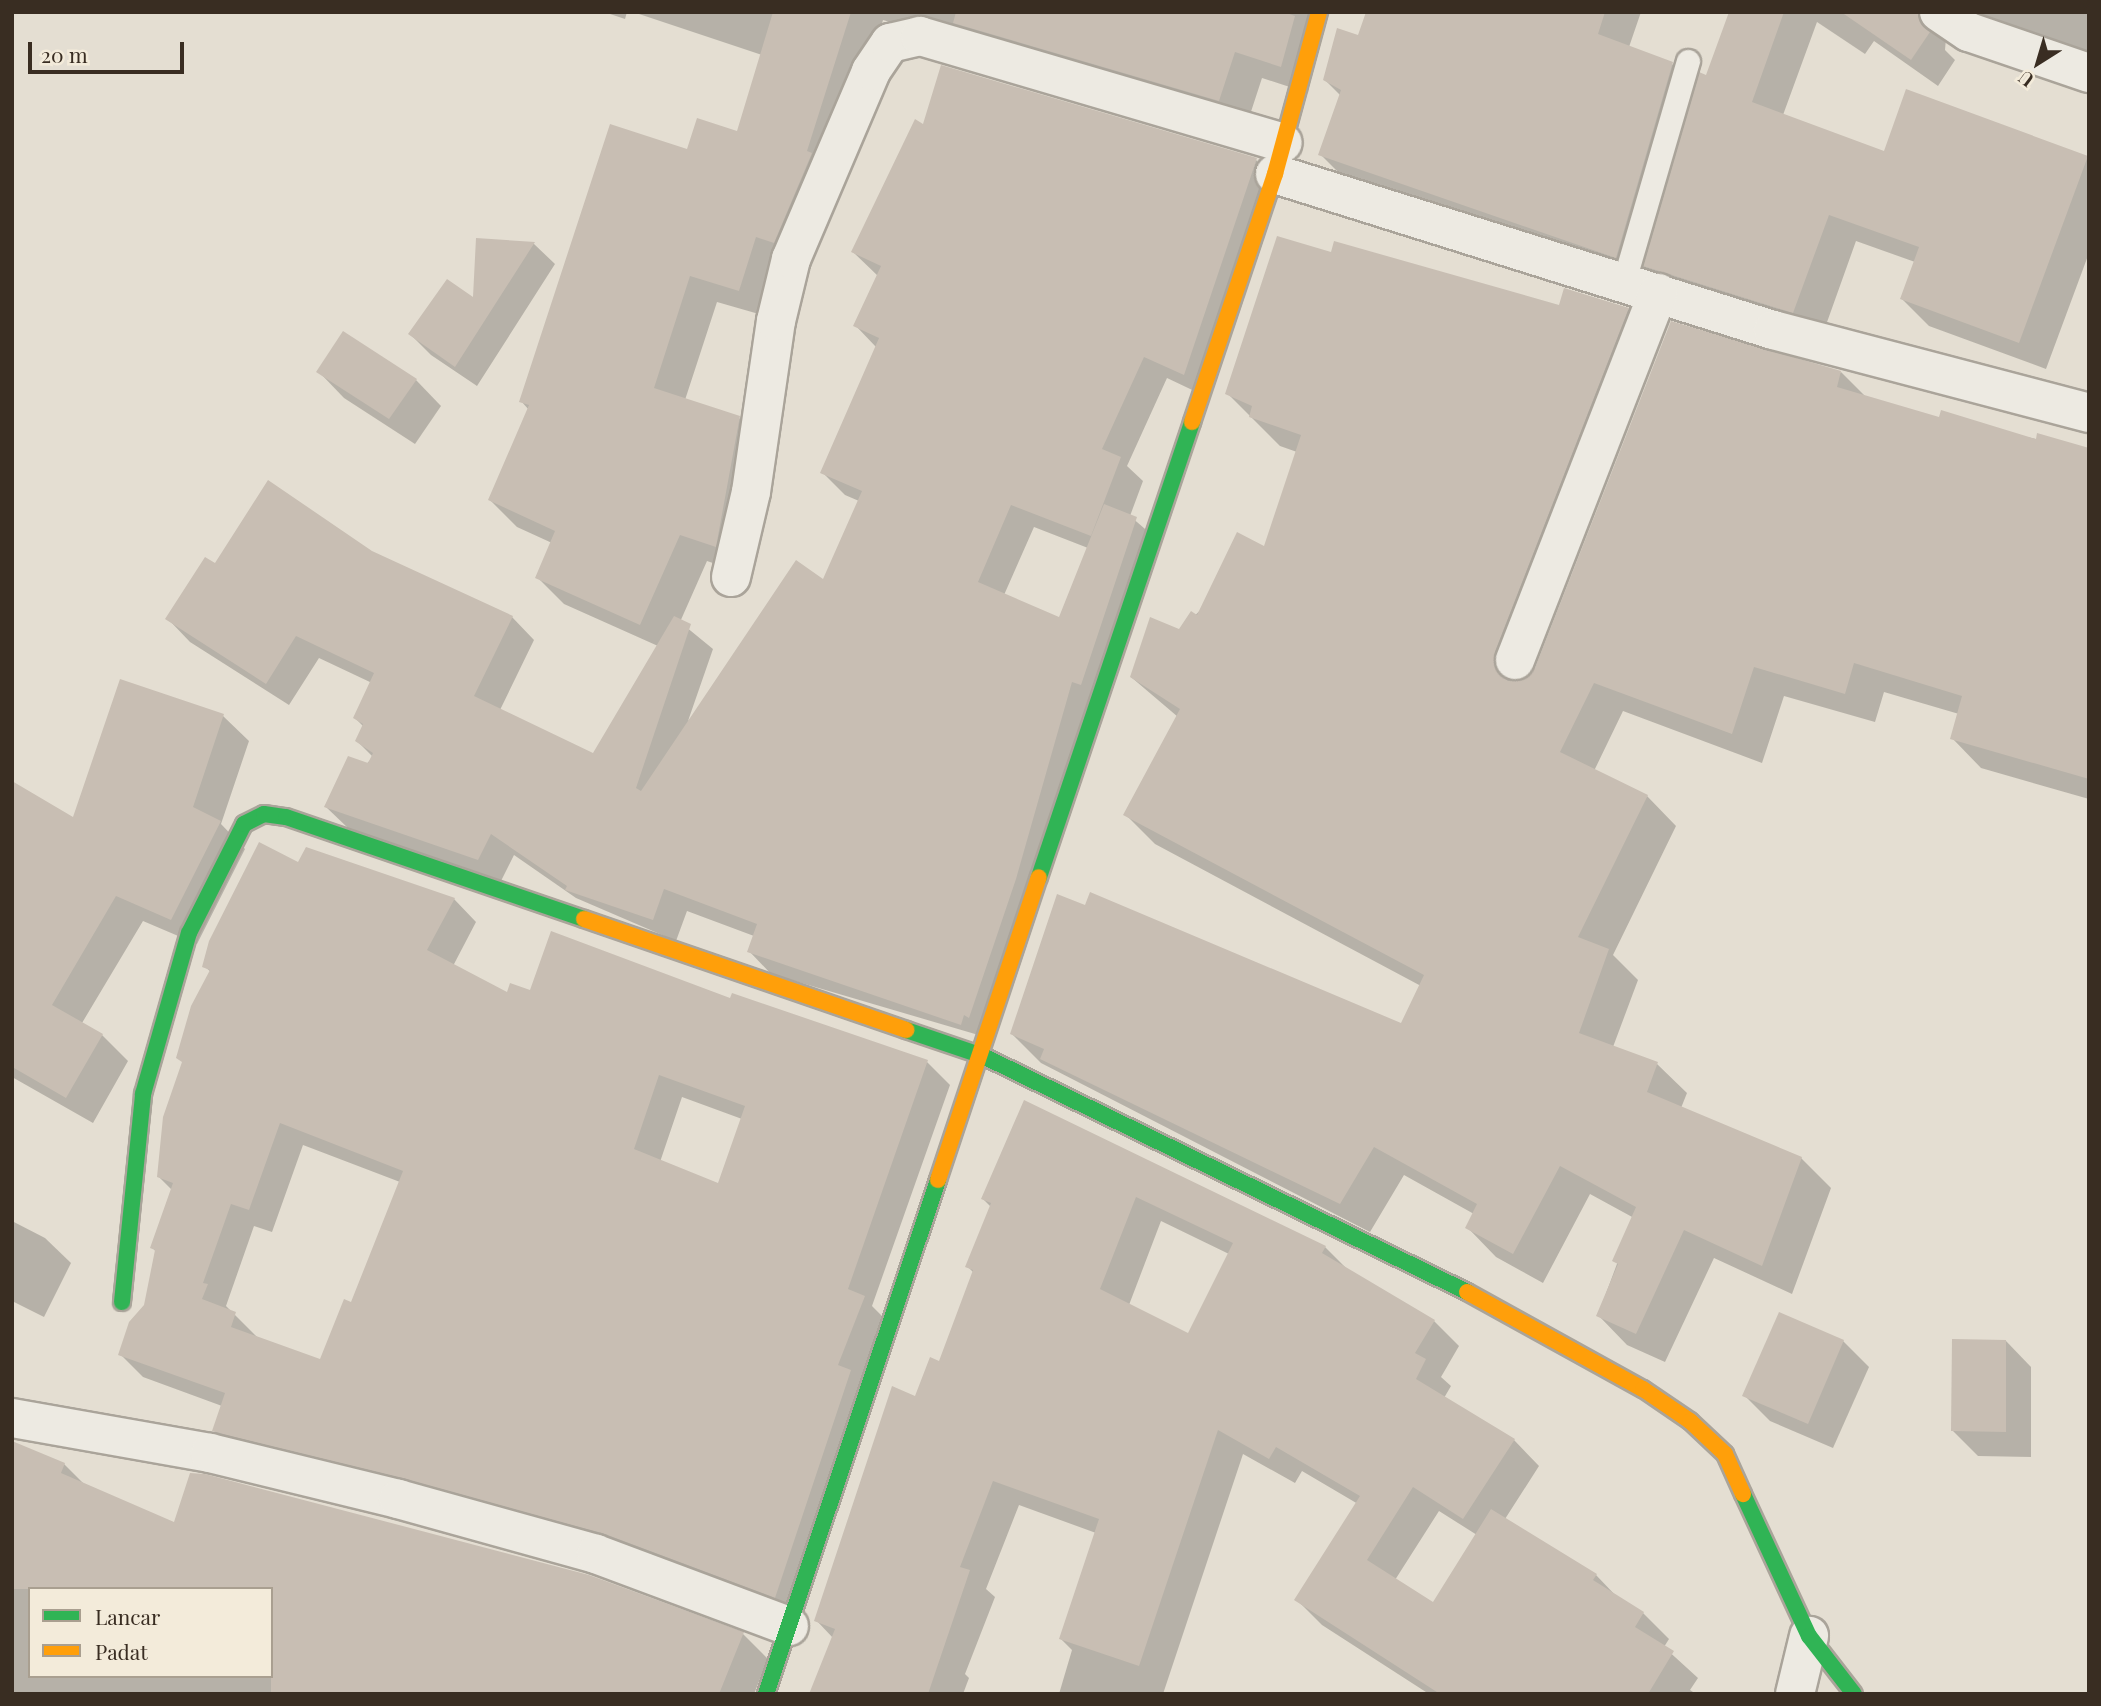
<!DOCTYPE html>
<html>
<head>
<meta charset="utf-8">
<style>
	body { margin:0 }
	#map { position:relative; width:2101px; height:1706px; overflow:hidden; background:#e4ded2; font-family:"Playfair Display",serif }
	div>[style] { position:absolute }
	.shadow>* { inset:0; background:#0003 }
	.building>* { inset:0; background:#c8beb3 }
	.roads { filter:drop-shadow(2px 0 #aaa49a) drop-shadow(-2px 0 #aaa49a) drop-shadow(0 2px #aaa49a) drop-shadow(0 -2px #aaa49a) }
	.lane>* { height:23px; margin:-11.5px; padding:0 11.5px; transform-origin:11.5px; border-radius:11.5px; background:#edeae2 }
	.street>* { height:38px; margin:-19px; padding:0 19px; transform-origin:19px; border-radius:19px; background:#edeae2 }
	.fast>* { height:16px; margin:-8px; padding:0 8px; transform-origin:8px; border-radius:8px; background:#30b455 }
	.slow>* { height:16px; margin:-8px; padding:0 8px; transform-origin:8px; border-radius:8px; background:#ff9f0a }
	span { translate:-50% -50%; white-space:nowrap; text-align:center; line-height:1.15; -webkit-text-stroke:5px #f3ebda; paint-order:stroke }
	.frame { position:absolute; inset:0; border:14px solid #392d22; pointer-events:none }
	.legend { position:absolute; left:28px; top:1587px; width:245px; height:91px; box-sizing:border-box; background:#f3ebda; border:2px solid #a99f90; margin:0; padding:9px 12px; list-style:none; font-size:21px; color:#392d22 }
	.legend li { display:flex; align-items:center; gap:14px; height:35px }
	.legend b { width:35px; border:2px solid #a99f90 }
	.north { position:absolute; left:2003px; top:28px; width:70px; height:70px; -webkit-text-stroke:5px #f3ebda; paint-order:stroke; rotate:217deg; font-size:19px; font-weight:700; line-height:28px; text-align:center; color:#392d22 }
	.north::after { content:''; display:block; margin:auto; width:24px; height:32px; background:#392d22; clip-path:polygon(50% 0,100% 100%,50% 72%,0 100%) }
	.scale { position:absolute; left:28px; top:42px; width:156px; height:32px; box-sizing:border-box; border:4px solid #392d22; border-top:0; padding-left:9px; font-size:21px; line-height:24px; white-space:nowrap; color:#392d22; -webkit-text-stroke:5px #f3ebda; paint-order:stroke }
</style>
</head>
<body>
<div id="map">
	<div class="shadow">
		<div style="clip-path:polygon(604px 12px,627px 12px,625px 19px)"></div>
		<div style="clip-path:polygon(evenodd,633px 12px,1319px 12px,1308px 93px,1262px 78px,1246px 127px,883px 20px,834px 177px,766px 316px,717px 302px,685px 400px,739px 418px,766px 445px,742px 573px,707px 561px,680px 622px,713px 649px,688px 721px,824px 582px,859px 501px,845px 495px,822px 472px,876px 347px,855px 325px,878px 276px,853px 252px,924px 126px,1256px 160px,1278px 182px,1207px 397px,1167px 378px,1127px 466px,1143px 481px,1130px 516px,1159px 541px,992px 1039px,771px 974px,749px 951px,754px 936px,687px 911px,676px 941px,576px 898px,514px 855px,501px 881px,349px 829px,326px 807px,373px 757px,357px 741px,364px 727px,355px 718px,372px 683px,319px 658px,289px 705px,190px 642px,168px 619px,215px 565px,371px 553px,512px 617px,534px 640px,500px 710px,594px 755px,658px 646px,564px 604px,537px 577px,552px 543px,517px 527px,490px 500px,529px 410px,521px 401px,688px 151px,738px 134px,762px 55px,633px 12px,1034px 527px,1088px 548px,1060px 619px,1004px 595px,1034px 527px)"></div>
		<div style="clip-path:polygon(1368px 12px,1641px 12px,1629px 47px,1672px 64px,1697px 88px,1707px 77px,1731px 12px,2089px 12px,2089px 63px,1947px 27px,1945px 50px,1955px 60px,1938px 86px,1874px 41px,1865px 54px,1817px 22px,1783px 115px,1885px 153px,2087px 157px,2089px 253px,2046px 369px,1929px 326px,1902px 299px,1915px 262px,1856px 241px,1821px 339px,1672px 293px,1648px 269px,1643px 284px,1347px 181px,1320px 154px,1341px 96px,1325px 80px,1359px 37px)"></div>
		<div style="clip-path:polygon(478px 240px,534px 244px,555px 264px,477px 386px,431px 355px,410px 334px,475px 301px)"></div>
		<div style="clip-path:polygon(1332px 254px,1560px 307px,1628px 309px,1657px 339px,1524px 680px,1841px 372px,1866px 397px,1940px 419px,2089px 450px,2089px 799px,1981px 768px,1952px 738px,1959px 714px,1884px 692px,1875px 722px,1784px 696px,1762px 763px,1623px 711px,1594px 771px,1647px 796px,1676px 826px,1613px 955px,1638px 980px,1613px 1047px,1657px 1064px,1687px 1093px,1681px 1108px,1801px 1158px,1831px 1188px,1792px 1294px,1714px 1258px,1665px 1362px,1627px 1345px,1598px 1315px,1634px 1218px,1590px 1194px,1543px 1283px,1496px 1257px,1467px 1227px,1474px 1214px,1404px 1175px,1370px 1232px,1041px 1063px,1012px 1034px,1086px 907px,1402px 1026px,1421px 986px,1155px 844px,1125px 814px,1178px 717px,1131px 677px,1265px 548px,1297px 452px,1280px 446px,1227px 393px)"></div>
		<div style="clip-path:polygon(319px 372px,416px 380px,441px 406px,415px 444px,344px 398px)"></div>
		<div style="clip-path:polygon(223px 716px,249px 741px,221px 824px,245px 849px,197px 944px,143px 921px,82px 1023px,102px 1035px,128px 1061px,93px 1123px,12px 1077px,12px 958px,74px 820px)"></div>
		<div style="clip-path:polygon(evenodd,299px 865px,454px 899px,476px 922px,453px 966px,508px 995px,731px 1001px,927px 1062px,950px 1085px,872px 1306px,887px 1321px,798px 1619px,237px 1453px,214px 1431px,222px 1406px,143px 1377px,120px 1354px,145px 1306px,156px 1252px,152px 1247px,172px 1190px,158px 1176px,184px 1063px,211px 972px,204px 966px,299px 865px,682px 1097px,742px 1119px,719px 1186px,660px 1162px,682px 1097px,299px 865px,303px 1145px,400px 1182px,352px 1304px,321px 1361px,258px 1338px,226px 1306px,254px 1226px,272px 1232px,303px 1145px)"></div>
		<div style="clip-path:polygon(evenodd,1025px 1103px,1325px 1247px,1349px 1271px,1434px 1321px,1459px 1346px,1441px 1377px,1451px 1386px,1444px 1398px,1514px 1440px,1539px 1466px,1505px 1519px,1596px 1575px,1618px 1598px,1643px 1613px,1669px 1639px,1664px 1647px,1698px 1678px,1690px 1690px,1696px 1694px,1649px 1694px,1623px 1679px,1614px 1694px,1429px 1694px,1322px 1625px,1297px 1600px,1358px 1504px,1302px 1471px,1295px 1483px,1243px 1454px,1163px 1694px,1059px 1694px,1072px 1650px,1061px 1639px,1096px 1533px,1019px 1505px,986px 1589px,995px 1597px,965px 1674px,969px 1678px,963px 1694px,811px 1694px,833px 1638px,816px 1620px,916px 1398px,940px 1363px,974px 1273px,968px 1267px,991px 1207px,983px 1199px,1025px 1103px,1161px 1221px,1229px 1254px,1189px 1335px,1129px 1305px,1161px 1221px,1025px 1103px,1439px 1511px,1477px 1535px,1434px 1604px,1395px 1580px,1439px 1511px)"></div>
		<div style="clip-path:polygon(12px 1221px,45px 1238px,71px 1263px,44px 1317px,12px 1301px)"></div>
		<div style="clip-path:polygon(1843px 1341px,1869px 1367px,1833px 1448px,1770px 1421px,1745px 1396px)"></div>
		<div style="clip-path:polygon(2006px 1341px,2031px 1367px,2031px 1457px,1978px 1456px,1953px 1431px)"></div>
		<div style="clip-path:polygon(evenodd,12px 1443px,64px 1464px,85px 1485px,176px 1524px,743px 1634px,768px 1659px,754px 1694px,12px 1694px,12px 1443px,30px 1589px,271px 1589px,271px 1676px,30px 1676px,30px 1589px)"></div>
	</div>
	<div class="building">
		<div style="clip-path:polygon(773px 12px,851px 12px,807px 151px,812px 153px,774px 243px,756px 237px,739px 291px,690px 276px,654px 388px,740px 416px,716px 547px,680px 535px,640px 625px,535px 578px,555px 531px,488px 500px,529px 405px,519px 402px,610px 124px,687px 149px,697px 118px,737px 131px)"></div>
		<div style="clip-path:polygon(956px 12px,1284px 12px,1295px 16px,1281px 67px,1235px 52px,1219px 101px,953px 23px)"></div>
		<div style="clip-path:polygon(1366px 12px,1605px 12px,1598px 34px,1673px 62px,1616px 258px,1318px 155px,1341px 90px,1323px 80px,1337px 28px,1358px 35px)"></div>
		<div style="clip-path:polygon(1729px 12px,1784px 12px,1752px 102px,1884px 151px,1906px 89px,2088px 156px,2019px 343px,1900px 299px,1919px 247px,1829px 215px,1793px 313px,1643px 266px,1699px 72px,1706px 75px)"></div>
		<div style="clip-path:polygon(1841px 12px,1917px 12px,1930px 32px,1911px 60px)"></div>
		<div style="clip-path:polygon(941px 65px,1257px 158px,1184px 375px,1144px 357px,1102px 449px,1121px 457px,1091px 536px,1011px 505px,978px 582px,1059px 617px,1104px 504px,1137px 517px,1081px 685px,1072px 682px,1016px 879px,969px 1018px,964px 1015px,961px 1025px,747px 952px,757px 924px,664px 889px,653px 920px,565px 890px,567px 886px,491px 834px,478px 860px,324px 807px,348px 756px,368px 763px,373px 753px,355px 741px,363px 724px,353px 718px,374px 673px,296px 636px,266px 684px,165px 619px,205px 557px,215px 563px,268px 480px,372px 551px,513px 616px,474px 696px,593px 753px,674px 616px,691px 624px,636px 788px,641px 791px,796px 560px,823px 579px,862px 491px,820px 473px,879px 338px,853px 326px,881px 266px,851px 252px,915px 119px,923px 124px)"></div>
		<div style="clip-path:polygon(1277px 236px,1331px 252px,1334px 241px,1559px 305px,1564px 288px,1629px 308px,1495px 652px,1498px 673px,1508px 681px,1528px 677px,1535px 668px,1671px 321px,1841px 371px,1837px 387px,1939px 417px,1941px 410px,2036px 439px,2037px 433px,2089px 448px,2089px 779px,1950px 739px,1962px 696px,1854px 663px,1845px 694px,1754px 667px,1732px 734px,1594px 683px,1560px 752px,1648px 795px,1578px 937px,1609px 949px,1579px 1033px,1658px 1062px,1647px 1092px,1802px 1157px,1762px 1266px,1684px 1230px,1636px 1334px,1596px 1316px,1618px 1264px,1612px 1261px,1636px 1207px,1560px 1166px,1513px 1254px,1465px 1228px,1477px 1204px,1374px 1147px,1340px 1204px,1040px 1059px,1044px 1049px,1010px 1034px,1057px 894px,1085px 905px,1090px 892px,1401px 1023px,1424px 975px,1123px 815px,1180px 709px,1130px 677px,1150px 617px,1179px 629px,1191px 611px,1197px 615px,1237px 532px,1264px 546px,1301px 435px,1249px 417px,1252px 406px,1225px 394px)"></div>
		<div style="clip-path:polygon(476px 238px,535px 242px,455px 367px,408px 334px,447px 279px,473px 297px)"></div>
		<div style="clip-path:polygon(343px 331px,417px 379px,389px 419px,316px 372px)"></div>
		<div style="clip-path:polygon(120px 679px,224px 714px,193px 807px,221px 821px,171px 920px,116px 896px,52px 1005px,103px 1034px,66px 1098px,14px 1068px,12px 1072px,12px 781px,73px 817px)"></div>
		<div style="clip-path:polygon(evenodd,259px 842px,298px 862px,306px 847px,455px 898px,427px 950px,507px 992px,510px 983px,530px 990px,551px 931px,730px 998px,732px 993px,928px 1060px,848px 1289px,865px 1296px,838px 1365px,851px 1370px,775px 1598px,602px 1533px,212px 1431px,225px 1393px,118px 1355px,129px 1322px,144px 1305px,155px 1250px,150px 1248px,173px 1183px,157px 1177px,163px 1117px,182px 1062px,176px 1058px,191px 1006px,210px 970px,202px 967px,209px 941px,259px 842px,659px 1075px,745px 1106px,718px 1183px,634px 1149px,659px 1075px,259px 842px,280px 1123px,403px 1171px,351px 1302px,344px 1299px,320px 1359px,231px 1327px,236px 1312px,202px 1299px,208px 1284px,203px 1283px,231px 1204px,249px 1210px,280px 1123px)"></div>
		<div style="clip-path:polygon(evenodd,1024px 1100px,1326px 1246px,1322px 1253px,1435px 1320px,1415px 1353px,1426px 1359px,1416px 1379px,1515px 1439px,1463px 1519px,1413px 1487px,1367px 1560px,1433px 1602px,1491px 1509px,1597px 1574px,1593px 1580px,1644px 1612px,1635px 1627px,1674px 1651px,1648px 1694px,1440px 1694px,1294px 1600px,1360px 1496px,1276px 1447px,1269px 1459px,1218px 1430px,1139px 1666px,1059px 1639px,1099px 1519px,993px 1481px,960px 1567px,970px 1570px,928px 1694px,809px 1694px,835px 1629px,814px 1621px,892px 1386px,915px 1396px,930px 1357px,939px 1361px,973px 1270px,965px 1267px,991px 1203px,981px 1199px,1024px 1100px,1136px 1197px,1233px 1243px,1188px 1333px,1100px 1289px,1136px 1197px)"></div>
		<div style="clip-path:polygon(1779px 1312px,1844px 1340px,1808px 1424px,1742px 1396px)"></div>
		<div style="clip-path:polygon(1952px 1339px,2006px 1340px,2006px 1432px,1951px 1431px)"></div>
		<div style="clip-path:polygon(12px 1441px,65px 1463px,61px 1473px,174px 1522px,190px 1473px,205px 1474px,589px 1575px,744px 1632px,719px 1694px,271px 1694px,271px 1589px,12px 1589px)"></div>
	</div>
	<div class="roads">
		<div class="lane">
			<div style="left:1624px;top:281px;width:229px;rotate:-73.8deg"></div>
		</div>
		<div class="street">
			<div style="left:1939px;top:12px;width:36px;rotate:34deg"></div>
			<div style="left:1969px;top:32px;width:127px;rotate:18.9deg"></div>
			<div style="left:1275px;top:174px;width:522px;rotate:17.39deg"></div>
			<div style="left:1773px;top:330px;width:327px;rotate:14.7deg"></div>
			<div style="left:731px;top:577px;width:87px;rotate:-76.8deg"></div>
			<div style="left:751px;top:492px;width:173px;rotate:-81.7deg"></div>
			<div style="left:776px;top:321px;width:64px;rotate:-76.4deg"></div>
			<div style="left:791px;top:259px;width:204px;rotate:-66.9deg"></div>
			<div style="left:871px;top:71px;width:34px;rotate:-56deg"></div>
			<div style="left:890px;top:43px;width:31px;rotate:-13deg"></div>
			<div style="left:920px;top:36px;width:378px;rotate:16.4deg"></div>
			<div style="left:1515px;top:660px;width:394px;rotate:-68.7deg"></div>
			<div style="left:12px;top:1418px;width:201px;rotate:10deg"></div>
			<div style="left:210px;top:1453px;width:194px;rotate:13.7deg"></div>
			<div style="left:398px;top:1499px;width:205px;rotate:15.5deg"></div>
			<div style="left:596px;top:1554px;width:206px;rotate:20.5deg"></div>
			<div style="left:1795px;top:1694px;width:60px;rotate:-76.4deg"></div>
		</div>
		<div class="fast">
			<div style="left:1039px;top:877px;width:480px;rotate:-71.4deg"></div>
			<div style="left:906px;top:1030px;width:81px;rotate:18.7deg"></div>
			<div style="left:983px;top:1056px;width:538px;rotate:25.99deg"></div>
			<div style="left:122px;top:1302px;width:209px;rotate:-84.2deg"></div>
			<div style="left:143px;top:1094px;width:167px;rotate:-74.1deg"></div>
			<div style="left:189px;top:933px;width:122px;rotate:-63.2deg"></div>
			<div style="left:244px;top:824px;width:22px;rotate:-27deg"></div>
			<div style="left:264px;top:814px;width:22px;rotate:8deg"></div>
			<div style="left:286px;top:817px;width:315px;rotate:18.9deg"></div>
			<div style="left:1743px;top:1494px;width:157px;rotate:65.1deg"></div>
			<div style="left:1809px;top:1636px;width:73px;rotate:52.2deg"></div>
			<div style="left:766px;top:1694px;width:542px;rotate:-71.5deg"></div>
		</div>
		<div class="slow">
			<div style="left:1192px;top:422px;width:262px;rotate:-71.5deg"></div>
			<div style="left:1275px;top:174px;width:168px;rotate:-74.8deg"></div>
			<div style="left:584px;top:919px;width:341px;rotate:19deg"></div>
			<div style="left:938px;top:1180px;width:319px;rotate:-71.6deg"></div>
			<div style="left:1467px;top:1292px;width:201px;rotate:28.9deg"></div>
			<div style="left:1643px;top:1389px;width:57px;rotate:34.2deg"></div>
			<div style="left:1690px;top:1421px;width:48px;rotate:43.3deg"></div>
			<div style="left:1725px;top:1454px;width:44px;rotate:65.8deg"></div>
		</div>
	</div>
	<div class="frame"></div>
	<ul class="legend">
	<li><b style="height:9px;background:#30b455"></b>Lancar</li>
	<li><b style="height:9px;background:#ff9f0a"></b>Padat</li>
	</ul>
	<div class="north">U</div>
	<div class="scale">20 m</div>
</div>
</body>
</html>
